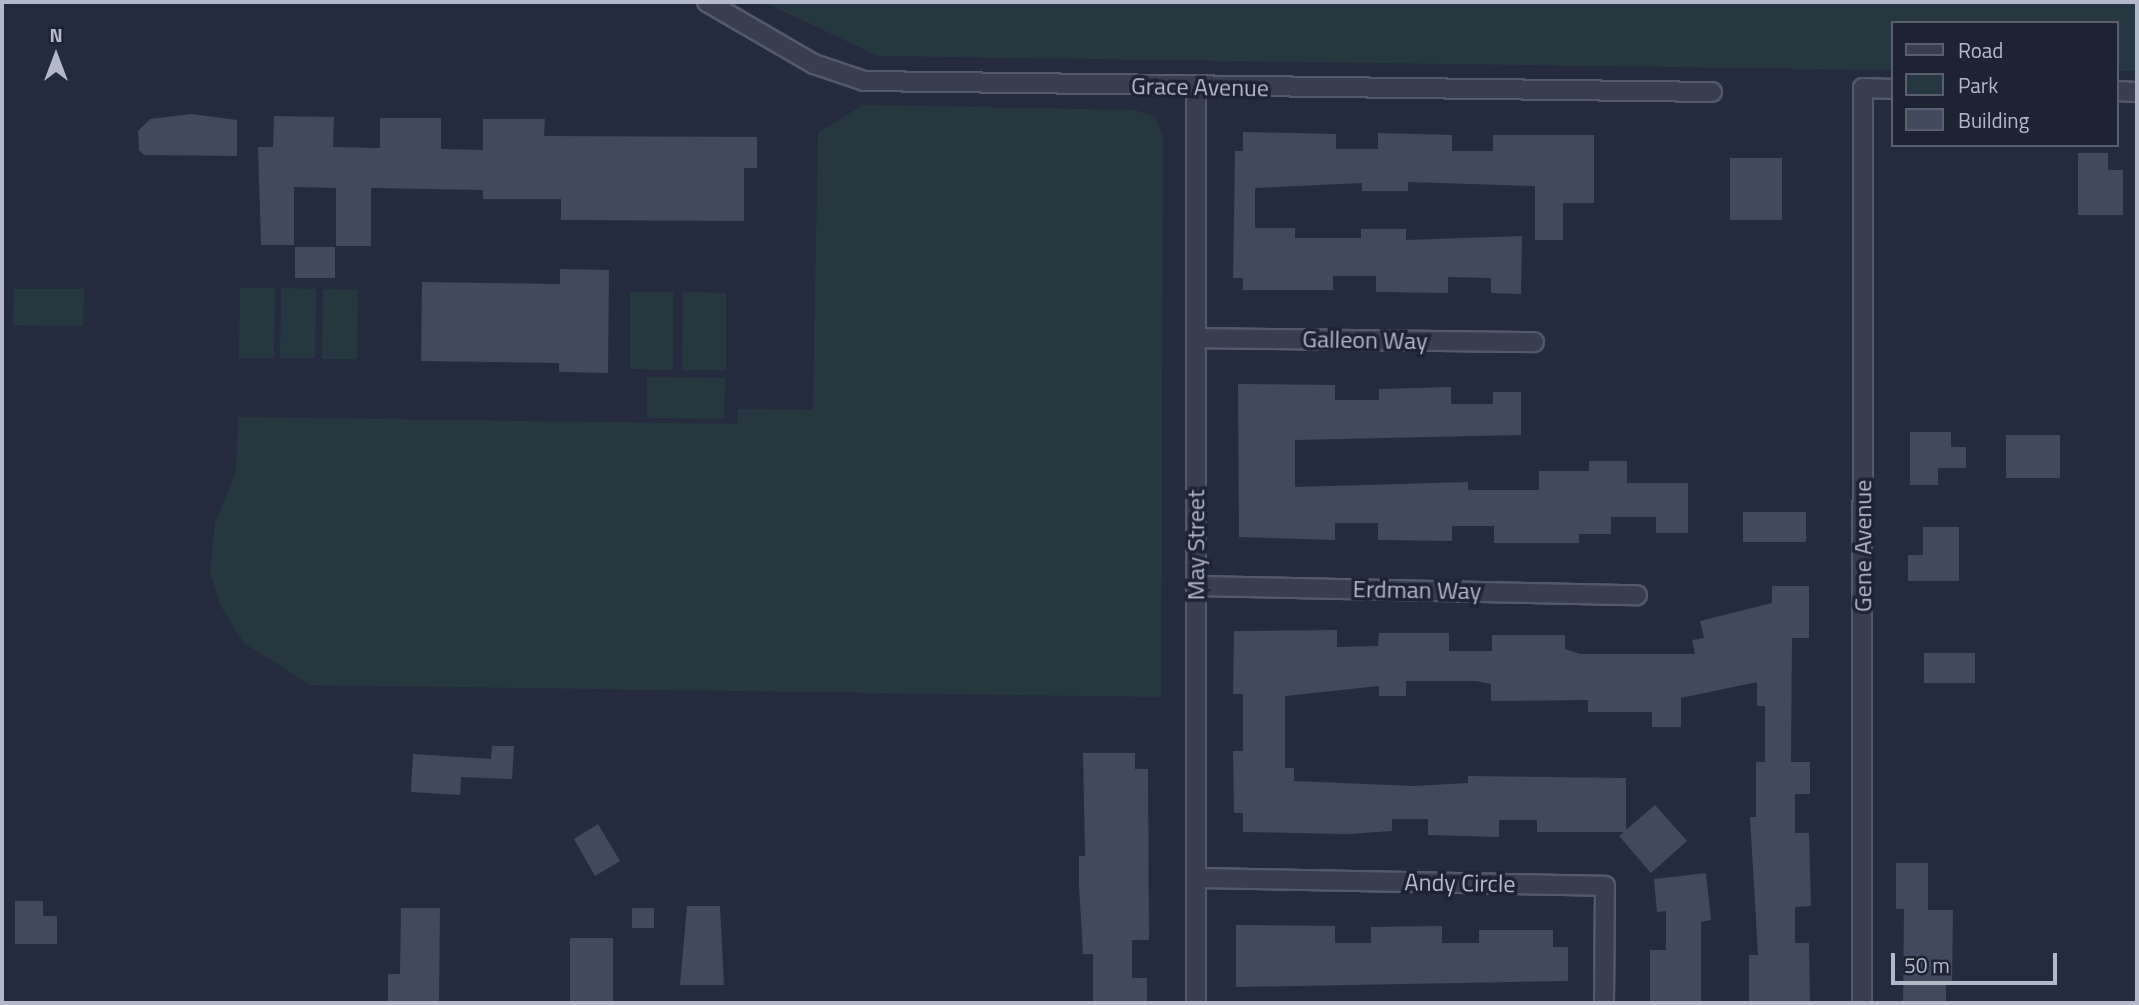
<!DOCTYPE html>
<html>
<head>
<meta charset="utf-8">
<style>
	body { margin:0 }
	#map { position:relative; width:2139px; height:1005px; overflow:hidden; background:#242b3e; font-family:"Titillium Web",sans-serif }
	div>[style] { position:absolute }
	.green>* { inset:0; background:#26383f }
	.building>* { inset:0; background:#40495d }
	.roads { filter:drop-shadow(2px 0 #535969) drop-shadow(-2px 0 #535969) drop-shadow(0 2px #535969) drop-shadow(0 -2px #535969) }
	.minor>* { height:18px; margin:-9px; padding:0 9px; transform-origin:9px; border-radius:9px; background:#383e4e }
	span { translate:-50% -50%; white-space:nowrap; text-align:center; line-height:1.15; -webkit-text-stroke:7px #1d2333; paint-order:stroke }
	.street-label { font-size:24px; color:#b3b9c9 }
	.frame { position:absolute; inset:0; border:4px solid #b3b9c9; pointer-events:none }
	.legend { position:absolute; left:1891px; top:21px; width:228px; height:126px; box-sizing:border-box; background:#1d2333; border:2px solid #595f6f; margin:0; padding:9px 12px; list-style:none; font-size:21px; color:#b3b9c9 }
	.legend li { display:flex; align-items:center; gap:14px; height:35px }
	.legend b { width:35px; border:2px solid #595f6f }
	.north { position:absolute; left:21px; top:21px; width:70px; height:70px; -webkit-text-stroke:5px #1d2333; paint-order:stroke; rotate:0deg; font-size:19px; font-weight:700; line-height:28px; text-align:center; color:#b3b9c9 }
	.north::after { content:''; display:block; margin:auto; width:24px; height:32px; background:#b3b9c9; clip-path:polygon(50% 0,100% 100%,50% 72%,0 100%) }
	.scale { position:absolute; left:1891px; top:953px; width:166px; height:32px; box-sizing:border-box; border:4px solid #b3b9c9; border-top:0; padding-left:9px; font-size:21px; line-height:24px; white-space:nowrap; color:#b3b9c9; -webkit-text-stroke:5px #1d2333; paint-order:stroke }
</style>
</head>
<body>
<div id="map">
	<div class="green">
		<div style="clip-path:polygon(764px 2px,2137px 2px,2137px 71px,2116px 71px,2116px 23px,1892px 23px,1892px 70px,878px 56px)"></div>
		<div style="clip-path:polygon(863px 105px,1135px 110px,1155px 117px,1163px 138px,1161px 697px,310px 685px,244px 643px,220px 605px,210px 572px,215px 523px,236px 471px,238px 417px,737px 424px,738px 409px,813px 410px,818px 133px)"></div>
		<div style="clip-path:polygon(240px 288px,275px 288px,274px 358px,239px 358px)"></div>
		<div style="clip-path:polygon(281px 288px,316px 289px,315px 358px,280px 358px)"></div>
		<div style="clip-path:polygon(14px 289px,84px 289px,83px 326px,13px 325px)"></div>
		<div style="clip-path:polygon(323px 289px,358px 290px,357px 359px,322px 359px)"></div>
		<div style="clip-path:polygon(630px 292px,673px 292px,673px 370px,630px 369px)"></div>
		<div style="clip-path:polygon(683px 292px,726px 293px,726px 370px,682px 370px)"></div>
		<div style="clip-path:polygon(647px 377px,725px 378px,724px 419px,647px 418px)"></div>
	</div>
	<div class="building">
		<div style="clip-path:polygon(191px 114px,237px 120px,237px 156px,144px 155px,139px 150px,138px 131px,150px 119px)"></div>
		<div style="clip-path:polygon(274px 116px,334px 117px,333px 147px,380px 148px,380px 118px,441px 118px,441px 149px,483px 150px,483px 119px,545px 119px,544px 136px,757px 137px,757px 168px,744px 168px,744px 221px,561px 220px,561px 199px,483px 199px,483px 190px,371px 188px,371px 246px,336px 246px,336px 188px,294px 187px,294px 245px,261px 245px,258px 147px,273px 147px)"></div>
		<div style="clip-path:polygon(1243px 132px,1336px 134px,1336px 149px,1378px 149px,1378px 133px,1452px 135px,1452px 151px,1493px 151px,1493px 135px,1594px 135px,1594px 203px,1563px 203px,1563px 240px,1535px 240px,1535px 186px,1408px 182px,1408px 191px,1362px 191px,1362px 183px,1255px 188px,1255px 228px,1295px 228px,1295px 238px,1361px 238px,1361px 229px,1406px 229px,1406px 240px,1522px 236px,1521px 294px,1491px 293px,1491px 278px,1448px 277px,1448px 293px,1376px 292px,1376px 276px,1333px 276px,1333px 290px,1243px 290px,1243px 278px,1233px 278px,1235px 151px,1243px 151px)"></div>
		<div style="clip-path:polygon(2078px 153px,2108px 153px,2108px 170px,2123px 170px,2123px 215px,2078px 215px)"></div>
		<div style="clip-path:polygon(1730px 158px,1782px 158px,1782px 220px,1730px 220px)"></div>
		<div style="clip-path:polygon(295px 247px,335px 247px,335px 278px,295px 278px)"></div>
		<div style="clip-path:polygon(560px 269px,609px 270px,608px 373px,559px 372px,559px 363px,421px 361px,422px 282px,560px 284px)"></div>
		<div style="clip-path:polygon(1238px 384px,1335px 385px,1335px 400px,1379px 400px,1379px 389px,1451px 387px,1451px 404px,1493px 404px,1493px 392px,1521px 392px,1521px 435px,1295px 440px,1295px 487px,1468px 482px,1468px 490px,1539px 490px,1539px 471px,1589px 471px,1589px 461px,1627px 461px,1627px 483px,1688px 483px,1688px 533px,1656px 533px,1656px 517px,1611px 517px,1611px 534px,1579px 534px,1579px 543px,1494px 543px,1494px 526px,1452px 526px,1452px 541px,1378px 540px,1378px 523px,1335px 523px,1335px 540px,1239px 537px)"></div>
		<div style="clip-path:polygon(1910px 432px,1951px 432px,1951px 447px,1966px 447px,1966px 468px,1938px 468px,1938px 485px,1910px 485px)"></div>
		<div style="clip-path:polygon(2006px 435px,2060px 435px,2060px 478px,2006px 478px)"></div>
		<div style="clip-path:polygon(1743px 512px,1806px 512px,1806px 542px,1743px 542px)"></div>
		<div style="clip-path:polygon(1923px 527px,1959px 527px,1959px 581px,1908px 581px,1908px 555px,1923px 555px)"></div>
		<div style="clip-path:polygon(1772px 586px,1809px 586px,1809px 638px,1792px 638px,1791px 762px,1810px 762px,1810px 794px,1795px 794px,1795px 833px,1809px 833px,1811px 906px,1795px 907px,1795px 943px,1809px 943px,1810px 1003px,1749px 1003px,1749px 955px,1758px 955px,1750px 817px,1756px 817px,1756px 762px,1765px 762px,1765px 706px,1757px 706px,1757px 682px,1681px 698px,1681px 727px,1652px 727px,1652px 712px,1588px 712px,1588px 700px,1491px 701px,1491px 684px,1476px 681px,1406px 681px,1406px 696px,1379px 696px,1379px 686px,1285px 696px,1285px 768px,1294px 768px,1294px 781px,1413px 786px,1468px 783px,1468px 776px,1626px 778px,1626px 830px,1655px 805px,1687px 841px,1651px 873px,1619px 836px,1624px 832px,1537px 832px,1537px 820px,1499px 820px,1499px 837px,1428px 835px,1428px 819px,1392px 819px,1392px 831px,1348px 834px,1243px 832px,1243px 813px,1234px 813px,1233px 751px,1243px 751px,1243px 694px,1233px 694px,1234px 631px,1337px 630px,1337px 647px,1378px 646px,1379px 633px,1449px 633px,1449px 651px,1492px 651px,1492px 635px,1565px 635px,1565px 649px,1580px 654px,1695px 654px,1692px 640px,1704px 638px,1700px 621px,1772px 603px)"></div>
		<div style="clip-path:polygon(1924px 653px,1975px 653px,1975px 683px,1924px 683px)"></div>
		<div style="clip-path:polygon(492px 746px,514px 746px,512px 779px,461px 777px,460px 795px,411px 792px,413px 754px,491px 759px)"></div>
		<div style="clip-path:polygon(1083px 753px,1135px 753px,1135px 769px,1148px 769px,1149px 940px,1132px 940px,1132px 978px,1147px 978px,1147px 1003px,1093px 1003px,1093px 954px,1083px 954px,1079px 886px,1079px 856px,1085px 856px)"></div>
		<div style="clip-path:polygon(598px 824px,620px 861px,595px 876px,574px 839px)"></div>
		<div style="clip-path:polygon(1896px 863px,1928px 863px,1928px 910px,1953px 910px,1952px 985px,1946px 985px,1946px 1003px,1903px 1003px,1904px 909px,1896px 909px)"></div>
		<div style="clip-path:polygon(1706px 873px,1711px 920px,1701px 922px,1701px 1003px,1650px 1003px,1650px 950px,1666px 950px,1666px 911px,1657px 912px,1654px 879px)"></div>
		<div style="clip-path:polygon(15px 901px,43px 901px,43px 916px,57px 916px,57px 944px,15px 944px)"></div>
		<div style="clip-path:polygon(687px 906px,720px 906px,724px 985px,680px 985px)"></div>
		<div style="clip-path:polygon(401px 908px,440px 908px,439px 1003px,388px 1003px,388px 974px,400px 974px)"></div>
		<div style="clip-path:polygon(632px 908px,654px 908px,654px 928px,632px 928px)"></div>
		<div style="clip-path:polygon(1236px 925px,1335px 926px,1335px 943px,1371px 943px,1371px 927px,1442px 926px,1442px 943px,1479px 943px,1479px 930px,1553px 930px,1553px 947px,1568px 947px,1568px 981px,1236px 987px)"></div>
		<div style="clip-path:polygon(570px 938px,613px 938px,613px 1003px,570px 1003px)"></div>
	</div>
	<div class="roads">
		<div class="minor">
			<div style="left:707px;top:2px;width:124px;rotate:30.1deg"></div>
			<div style="left:814px;top:64px;width:53px;rotate:18.8deg"></div>
			<div style="left:864px;top:81px;width:848px;rotate:0.74deg"></div>
			<div style="left:1196px;top:87px;width:916px;rotate:90deg"></div>
			<div style="left:2116px;top:91px;width:21px;rotate:3deg"></div>
			<div style="left:1196px;top:338px;width:338px;rotate:0.7deg"></div>
			<div style="left:1196px;top:586px;width:441px;rotate:1.2deg"></div>
			<div style="left:1197px;top:878px;width:408px;rotate:1.1deg"></div>
			<div style="left:1605px;top:886px;width:117px;rotate:90.5deg"></div>
			<div style="left:1862px;top:1003px;width:915px;rotate:-89.94deg"></div>
			<div style="left:1863px;top:88px;width:29px;rotate:2deg"></div>
		</div>
	</div>
	<div class="street-label">
		<span style="left:1200px;top:87px;rotate:1deg">Grace Avenue</span>
		<span style="left:1365px;top:340px;rotate:1deg">Galleon Way</span>
		<span style="left:1196px;top:545px;rotate:-90deg">May Street</span>
		<span style="left:1863px;top:546px;rotate:-90deg">Gene Avenue</span>
		<span style="left:1417px;top:590px;rotate:1deg">Erdman Way</span>
		<span style="left:1460px;top:883px;rotate:1deg">Andy Circle</span>
	</div>
	<div class="frame"></div>
	<ul class="legend">
	<li><b style="height:9px;background:#383e4e"></b>Road</li>
	<li><b style="height:19px;background:#26383f"></b>Park</li>
	<li><b style="height:19px;background:#40495d"></b>Building</li>
	</ul>
	<div class="north">N</div>
	<div class="scale">50 m</div>
</div>
</body>
</html>
